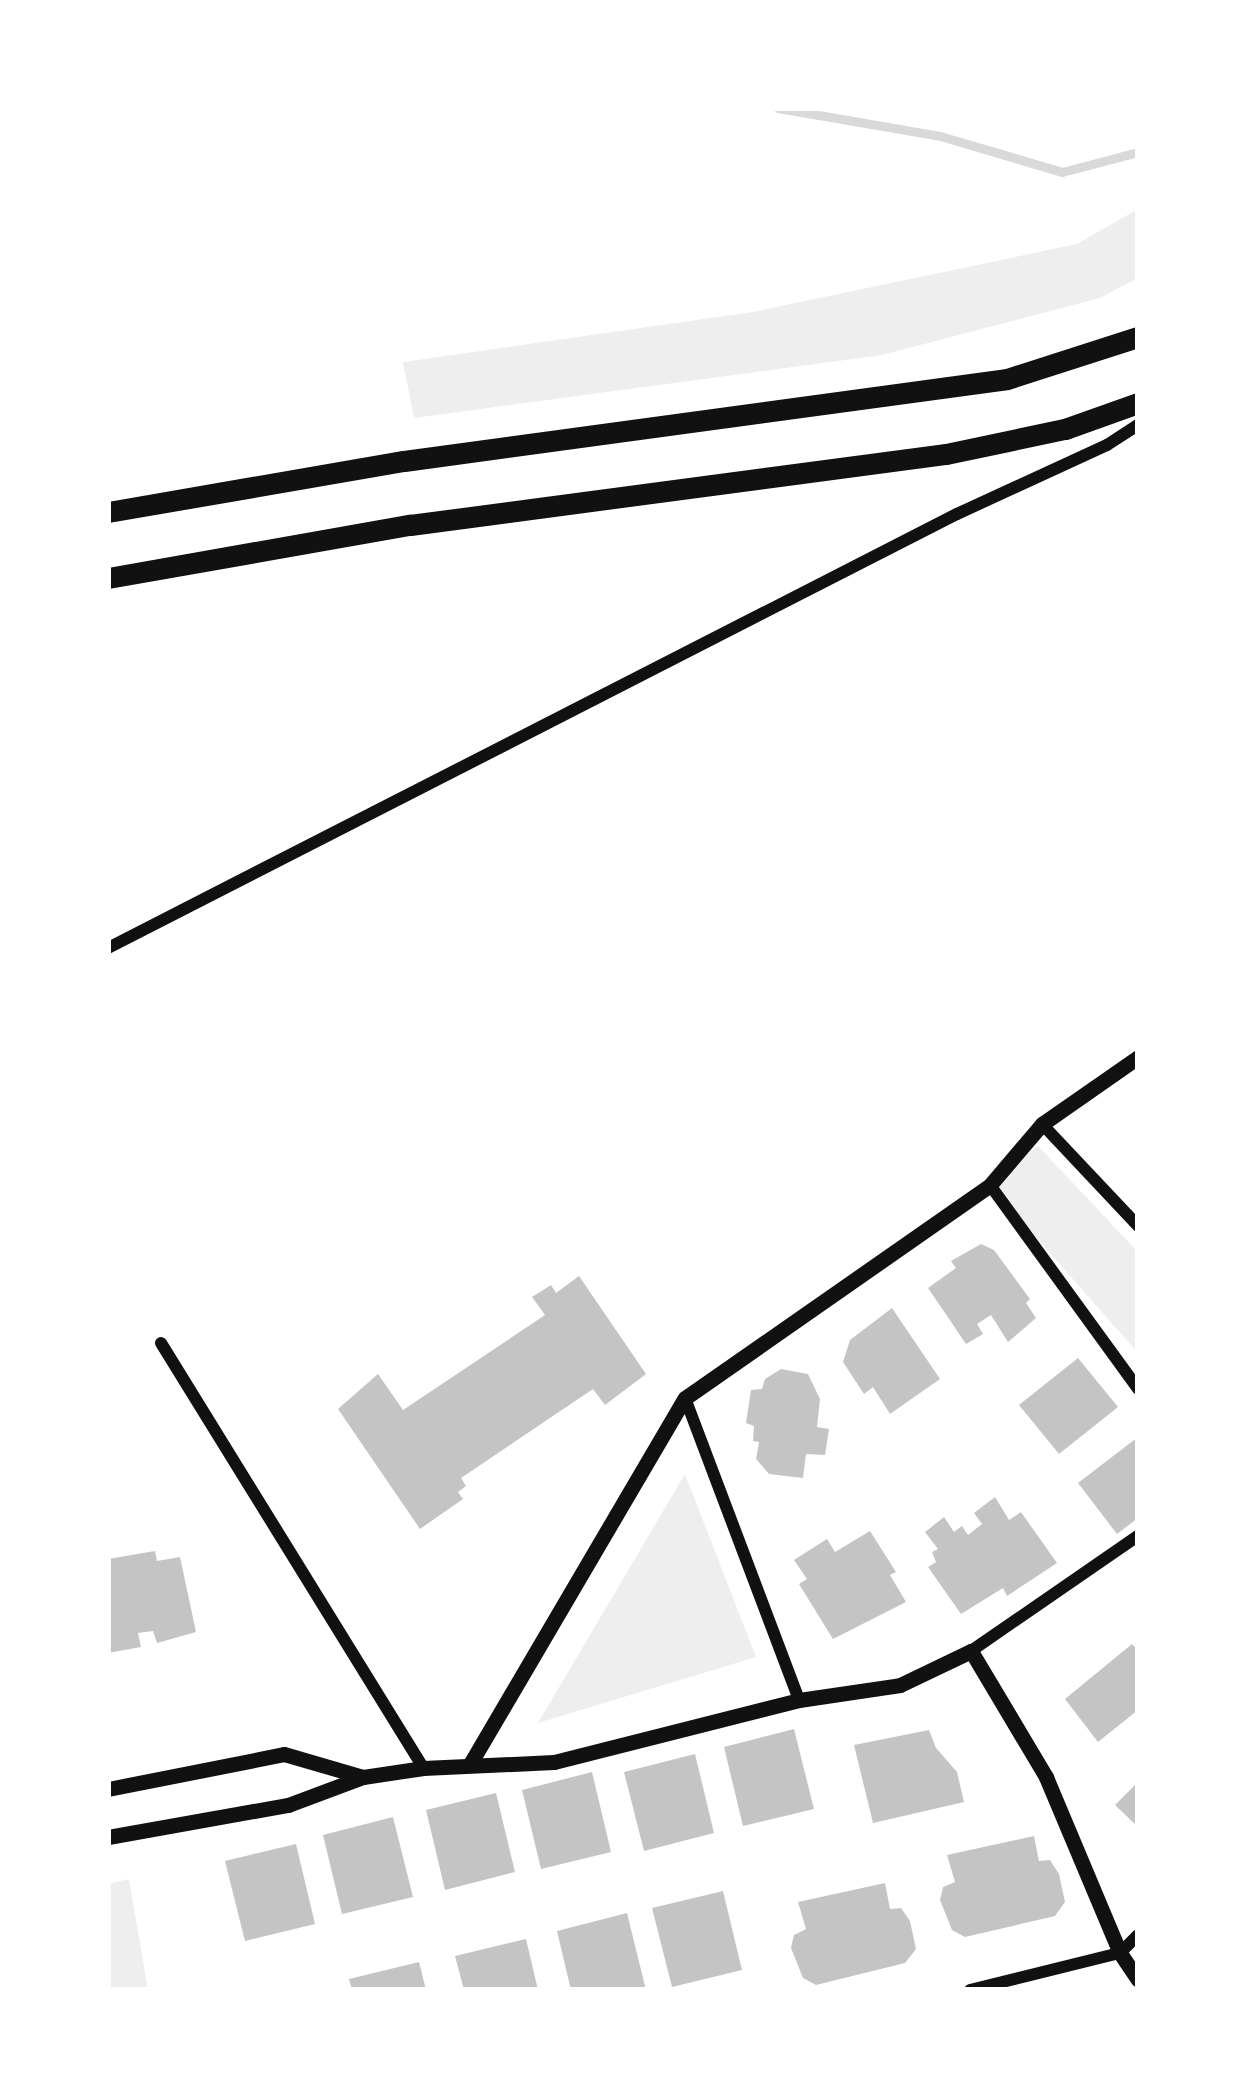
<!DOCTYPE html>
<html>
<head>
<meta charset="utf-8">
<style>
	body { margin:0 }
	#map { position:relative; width:1246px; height:2098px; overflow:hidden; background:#fff; font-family:"Archivo Narrow",sans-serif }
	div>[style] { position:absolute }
	.green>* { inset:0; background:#eee }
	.stream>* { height:9px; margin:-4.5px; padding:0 4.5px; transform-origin:4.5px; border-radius:4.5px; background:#d9d9d9 }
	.building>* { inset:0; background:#c4c4c4 }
	.minor>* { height:12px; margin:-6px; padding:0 6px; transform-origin:6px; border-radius:6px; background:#111 }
	.tertiary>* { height:15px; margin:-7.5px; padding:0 7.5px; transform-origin:7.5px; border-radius:7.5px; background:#111 }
	.trunk>* { height:21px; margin:-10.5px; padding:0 10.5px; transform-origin:10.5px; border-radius:10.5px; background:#111 }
	span { translate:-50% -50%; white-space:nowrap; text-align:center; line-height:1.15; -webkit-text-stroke:10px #fff; paint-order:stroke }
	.frame { position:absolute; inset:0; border:111px solid #fff; pointer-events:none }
</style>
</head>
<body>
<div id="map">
	<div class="green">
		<div style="clip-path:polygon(1138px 209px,1138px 278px,1100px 298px,882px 355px,414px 418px,403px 362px,753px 312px,1077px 244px)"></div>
		<div style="clip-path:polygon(1038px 1146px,1138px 1252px,1138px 1353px,990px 1185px)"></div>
		<div style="clip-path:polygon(685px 1474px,756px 1657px,538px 1723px)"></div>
		<div style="clip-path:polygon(129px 1879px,148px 1990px,108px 1990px,108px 1884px)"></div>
	</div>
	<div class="stream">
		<div style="left:778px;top:108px;width:164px;rotate:9.8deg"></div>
		<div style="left:940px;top:136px;width:127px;rotate:16.4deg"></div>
		<div style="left:1062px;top:172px;width:79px;rotate:-14.7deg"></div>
	</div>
	<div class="building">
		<div style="clip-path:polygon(981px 1244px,994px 1250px,1030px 1299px,1026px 1303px,1036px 1318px,1008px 1342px,991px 1315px,977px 1324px,983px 1334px,966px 1344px,928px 1288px,956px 1268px,951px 1261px)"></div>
		<div style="clip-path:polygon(579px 1276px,646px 1374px,605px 1405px,593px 1389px,461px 1478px,466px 1486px,458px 1492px,463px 1499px,420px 1529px,338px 1409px,378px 1374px,403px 1410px,545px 1315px,532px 1297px,551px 1285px,556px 1293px)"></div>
		<div style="clip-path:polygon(892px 1308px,940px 1379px,890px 1414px,873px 1387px,864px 1394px,843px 1362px,850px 1340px)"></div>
		<div style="clip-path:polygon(1078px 1358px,1118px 1407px,1059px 1454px,1019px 1405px)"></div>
		<div style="clip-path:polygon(781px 1369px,808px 1374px,820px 1399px,817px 1427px,829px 1429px,825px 1455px,806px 1454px,803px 1478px,769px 1474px,756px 1459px,759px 1442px,753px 1441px,754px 1426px,746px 1423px,751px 1390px,762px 1389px,765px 1379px)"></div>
		<div style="clip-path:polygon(1138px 1437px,1138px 1518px,1117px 1534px,1078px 1483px)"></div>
		<div style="clip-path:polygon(995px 1497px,1009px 1520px,1021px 1512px,1057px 1563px,1007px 1596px,1003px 1588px,961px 1614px,928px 1567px,936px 1562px,932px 1552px,938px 1549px,925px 1532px,944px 1517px,954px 1532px,962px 1526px,968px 1535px,982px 1524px,974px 1513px)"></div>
		<div style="clip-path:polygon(870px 1531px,896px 1572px,890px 1575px,906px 1602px,833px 1639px,799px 1584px,807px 1579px,794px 1560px,827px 1539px,835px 1552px)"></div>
		<div style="clip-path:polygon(155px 1551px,157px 1561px,180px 1557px,196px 1632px,157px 1643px,153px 1631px,138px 1633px,141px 1647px,108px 1653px,108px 1559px)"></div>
		<div style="clip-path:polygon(1132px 1644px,1138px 1650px,1138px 1710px,1098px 1742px,1065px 1699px)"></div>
		<div style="clip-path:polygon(794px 1729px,814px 1809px,743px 1826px,724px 1747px)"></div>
		<div style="clip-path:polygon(929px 1730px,936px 1748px,957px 1772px,964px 1802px,873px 1823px,854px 1745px)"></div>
		<div style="clip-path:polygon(695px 1754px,714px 1833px,644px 1851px,624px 1772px)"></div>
		<div style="clip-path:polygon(592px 1772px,611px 1852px,541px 1869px,522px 1790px)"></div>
		<div style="clip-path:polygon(1138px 1782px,1138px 1827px,1115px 1805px)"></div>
		<div style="clip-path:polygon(496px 1793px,515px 1872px,445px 1890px,426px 1810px)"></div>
		<div style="clip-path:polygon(393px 1817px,413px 1897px,342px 1914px,323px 1835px)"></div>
		<div style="clip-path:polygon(1034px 1836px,1039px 1861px,1050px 1860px,1059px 1874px,1065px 1902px,1055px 1916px,965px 1937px,952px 1930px,940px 1900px,943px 1887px,955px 1882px,947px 1855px)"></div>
		<div style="clip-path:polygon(296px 1844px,315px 1924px,245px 1941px,225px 1861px)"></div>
		<div style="clip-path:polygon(885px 1883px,890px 1909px,901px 1908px,910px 1921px,916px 1949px,905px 1963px,816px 1985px,803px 1978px,791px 1948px,794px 1935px,806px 1929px,798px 1902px)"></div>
		<div style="clip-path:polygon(723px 1891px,742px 1970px,672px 1987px,652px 1908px)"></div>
		<div style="clip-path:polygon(627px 1913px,646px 1990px,571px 1990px,557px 1931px)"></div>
		<div style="clip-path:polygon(526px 1939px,538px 1990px,464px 1990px,455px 1956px)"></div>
		<div style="clip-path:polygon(419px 1962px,426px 1990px,352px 1990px,349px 1979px)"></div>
	</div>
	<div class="minor">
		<div style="left:108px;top:948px;width:953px;rotate:-27.08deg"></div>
		<div style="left:957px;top:514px;width:165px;rotate:-24.7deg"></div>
		<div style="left:1107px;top:445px;width:37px;rotate:-33deg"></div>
		<div style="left:1042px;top:1124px;width:140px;rotate:46.7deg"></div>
		<div style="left:990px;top:1185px;width:252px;rotate:54deg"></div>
		<div style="left:161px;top:1343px;width:499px;rotate:58.3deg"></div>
		<div style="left:685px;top:1398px;width:323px;rotate:69.3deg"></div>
		<div style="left:971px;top:1651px;width:203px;rotate:-34.6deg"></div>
		<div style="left:970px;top:1990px;width:154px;rotate:-13.9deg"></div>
		<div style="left:1120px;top:1953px;width:25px;rotate:-45deg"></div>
	</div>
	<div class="tertiary">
		<div style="left:470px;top:1764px;width:424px;rotate:-59.6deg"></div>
		<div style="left:685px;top:1398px;width:372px;rotate:-34.9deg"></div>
		<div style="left:990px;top:1185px;width:80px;rotate:-49.6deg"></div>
		<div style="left:1042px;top:1124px;width:117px;rotate:-34.9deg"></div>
		<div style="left:108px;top:1789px;width:179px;rotate:-11.2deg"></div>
		<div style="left:284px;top:1754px;width:82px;rotate:16.2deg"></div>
		<div style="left:108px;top:1837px;width:183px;rotate:-10.1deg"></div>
		<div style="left:288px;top:1805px;width:80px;rotate:-20.5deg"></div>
		<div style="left:363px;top:1777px;width:61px;rotate:-8.5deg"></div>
		<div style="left:423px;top:1768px;width:131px;rotate:-2.6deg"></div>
		<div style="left:554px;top:1762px;width:253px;rotate:-14.2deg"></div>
		<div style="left:799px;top:1700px;width:102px;rotate:-8.4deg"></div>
		<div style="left:900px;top:1685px;width:79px;rotate:-25.6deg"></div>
		<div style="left:971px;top:1651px;width:147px;rotate:59.2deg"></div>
		<div style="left:1046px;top:1777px;width:191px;rotate:67.2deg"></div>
		<div style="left:1120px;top:1953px;width:32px;rotate:56deg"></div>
	</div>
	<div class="trunk">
		<div style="left:108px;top:512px;width:300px;rotate:-9.8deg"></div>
		<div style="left:404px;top:461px;width:609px;rotate:-7.74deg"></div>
		<div style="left:1007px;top:379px;width:138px;rotate:-17.8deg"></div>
		<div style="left:108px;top:578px;width:307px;rotate:-10deg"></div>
		<div style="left:410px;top:525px;width:541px;rotate:-7.55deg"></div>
		<div style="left:946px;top:454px;width:122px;rotate:-11.9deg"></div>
		<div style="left:1065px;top:429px;width:77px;rotate:-19.6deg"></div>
	</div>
	<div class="frame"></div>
</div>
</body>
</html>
